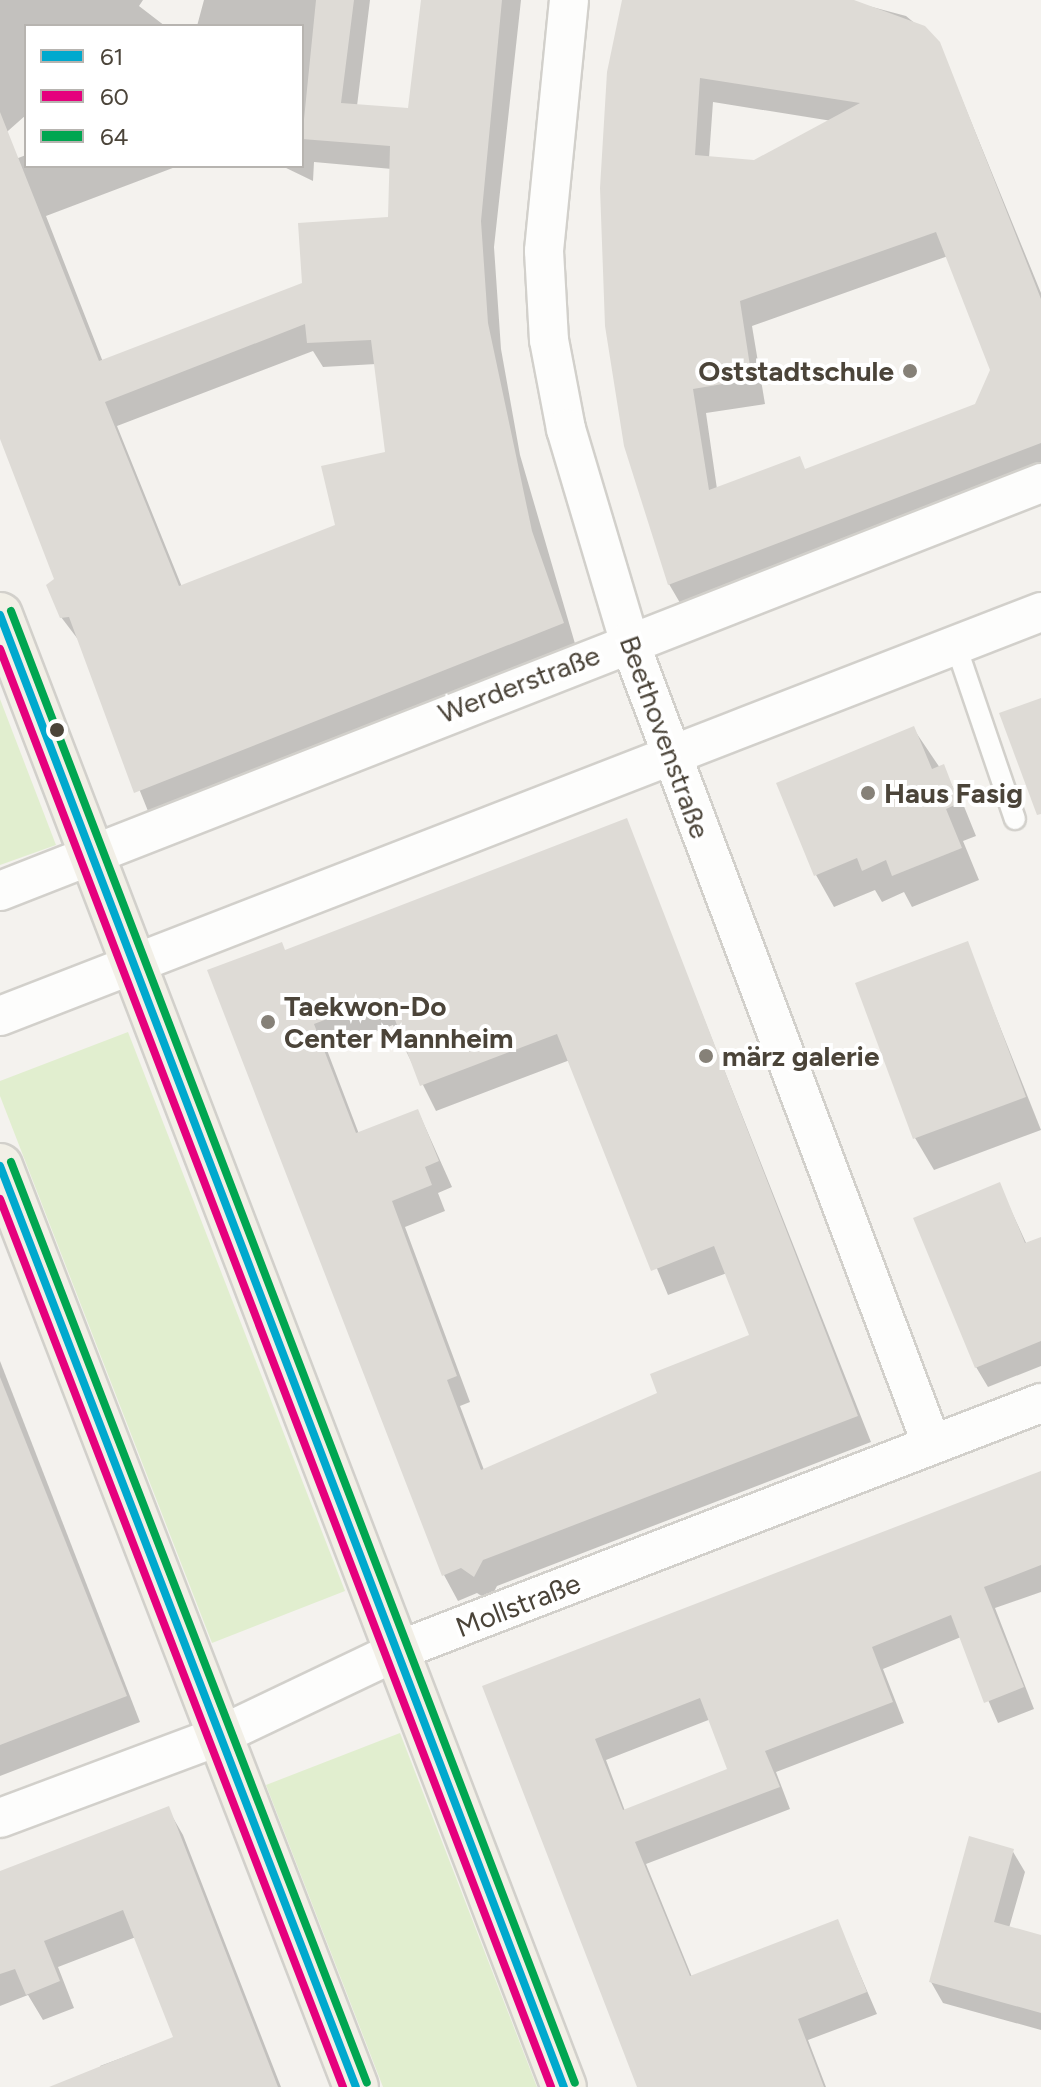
<!DOCTYPE html>
<html>
<head>
<meta charset="utf-8">
<style>
	body { margin:0 }
	#map { position:relative; width:1041px; height:2087px; overflow:hidden; background:#f4f2ee; font-family:Figtree,sans-serif }
	div>[style] { position:absolute }
	.green>* { inset:0; background:#e1eecf }
	.shadow>* { inset:0; background:#0003 }
	.building>* { inset:0; background:#dedbd6 }
	.roads { filter:drop-shadow(2px 0 #d2d0cb) drop-shadow(-2px 0 #d2d0cb) drop-shadow(0 2px #d2d0cb) drop-shadow(0 -2px #d2d0cb) }
	.lane>* { height:20px; margin:-10px; padding:0 10px; transform-origin:10px; border-radius:10px; background:#fdfdfc }
	.street>* { height:38px; margin:-19px; padding:0 19px; transform-origin:19px; border-radius:19px; background:#fdfdfc }
	.primary>* { height:44px; margin:-22px; padding:0 22px; transform-origin:22px; border-radius:22px; background:#f2efe6 }
	.bus-1>* { height:8px; margin:-4px; padding:0 4px; transform-origin:4px; border-radius:4px; background:#00a9ce }
	.bus-2>* { height:8px; margin:-4px; padding:0 4px; transform-origin:4px; border-radius:4px; background:#e5007d }
	.bus-3>* { height:8px; margin:-4px; padding:0 4px; transform-origin:4px; border-radius:4px; background:#00a651 }
	.dots>* { width:22px; height:22px; translate:-50% -50%; box-sizing:border-box; border:4px solid #fff; border-radius:50% }
	span { translate:-50% -50%; white-space:nowrap; text-align:center; line-height:1.15; -webkit-text-stroke:8px #fff; paint-order:stroke }
	.poi-label { font-size:28px; color:#4b4439; font-weight:700 }
	.right { translate:-100% -50%; text-align:right }
	.left { translate:0 -50%; text-align:left }
	.street-label { font-size:28px; color:#4b4439 }
	.legend { position:absolute; left:24px; top:24px; width:280px; height:144px; box-sizing:border-box; background:#fff; border:2px solid #b7b4b0; margin:0; padding:10px 14px; list-style:none; font-size:24px; color:#4b4439 }
	.legend li { display:flex; align-items:center; gap:16px; height:40px }
	.legend b { width:40px; border:2px solid #b7b4b0 }
</style>
</head>
<body>
<div id="map">
	<div class="green">
		<div style="clip-path:polygon(0 699px,56px 845px,0 865px)"></div>
		<div style="clip-path:polygon(128px 1032px,345px 1591px,212px 1643px,0 1096px,0 1081px)"></div>
		<div style="clip-path:polygon(400px 1733px,537px 2087px,383px 2087px,266px 1785px)"></div>
	</div>
	<div class="shadow">
		<div style="clip-path:polygon(0 0,143px 0,139px 6px,165px 26px,26px 26px,26px 115px,0 138px)"></div>
		<div style="clip-path:polygon(evenodd,204px 0,370px 0,357px 106px,410px 111px,422px 0,521px 0,494px 247px,501px 349px,520px 455px,576px 647px,150px 816px,80px 642px,61px 617px,56px 580px,0 434px,0 165px,26px 155px,26px 166px,178px 166px,46px 216px,103px 362px,304px 285px,401px 218px,392px 169px,314px 162px,313px 181px,282px 166px,302px 166px,302px 26px,197px 26px,204px 0,313px 351px,323px 367px,376px 364px,387px 453px,338px 526px,182px 587px,117px 426px,313px 351px)"></div>
		<div style="clip-path:polygon(evenodd,625px 0,846px 0,906px 16px,939px 43px,1041px 293px,1041px 472px,683px 608px,669px 584px,625px 0,713px 102px,832px 121px,755px 162px,709px 158px,713px 102px,625px 0,948px 256px,992px 370px,976px 406px,806px 471px,717px 489px,706px 413px,765px 404px,752px 326px,948px 256px)"></div>
		<div style="clip-path:polygon(913px 728px,961px 799px,976px 836px,963px 841px,979px 880px,912px 907px,904px 892px,882px 902px,875px 890px,834px 907px,816px 875px)"></div>
		<div style="clip-path:polygon(evenodd,626px 821px,871px 1442px,497px 1586px,489px 1601px,477px 1593px,458px 1601px,444px 1575px,286px 952px,626px 821px,393px 1025px,436px 1111px,570px 1060px,668px 1295px,727px 1273px,752px 1336px,660px 1395px,484px 1470px,460px 1406px,470px 1402px,405px 1227px,445px 1211px,438px 1193px,452px 1187px,418px 1111px,359px 1134px,327px 1050px,393px 1025px)"></div>
		<div style="clip-path:polygon(967px 944px,1041px 1130px,934px 1170px,915px 1138px)"></div>
		<div style="clip-path:polygon(999px 1184px,1027px 1245px,1041px 1254px,1041px 1366px,988px 1387px,976px 1367px)"></div>
		<div style="clip-path:polygon(0 1361px,140px 1722px,0 1776px)"></div>
		<div style="clip-path:polygon(evenodd,1041px 1473px,1041px 1592px,995px 1608px,1034px 1709px,998px 1723px,961px 1637px,883px 1669px,904px 1723px,776px 1772px,790px 1809px,646px 1864px,692px 1977px,837px 1921px,877px 2014px,808px 2040px,826px 2087px,639px 2087px,484px 1687px,1041px 1473px,711px 1719px,730px 1770px,625px 1811px,606px 1760px,711px 1719px)"></div>
		<div style="clip-path:polygon(168px 1809px,183px 1835px,281px 2087px,108px 2087px,100px 2066px,175px 2038px,136px 1937px,58px 1967px,74px 2008px,43px 2020px,28px 1995px,0 2006px,0 1873px)"></div>
		<div style="clip-path:polygon(1012px 1850px,1025px 1872px,1009px 1928px,1041px 1937px,1041px 2030px,943px 2003px,931px 1982px)"></div>
	</div>
	<div class="building">
		<div style="clip-path:polygon(evenodd,316px 0,354px 0,341px 103px,408px 108px,421px 0,502px 0,481px 221px,488px 323px,532px 531px,564px 623px,134px 793px,69px 617px,60px 618px,46px 585px,54px 579px,0 439px,0 112px,99px 361px,302px 283px,298px 223px,388px 217px,390px 146px,302px 139px,316px 0,305px 324px,307px 343px,371px 340px,385px 452px,321px 466px,335px 525px,179px 586px,105px 402px,305px 324px)"></div>
		<div style="clip-path:polygon(evenodd,622px 0,854px 0,925px 26px,940px 42px,1041px 299px,1041px 443px,668px 585px,624px 446px,605px 326px,600px 188px,607px 72px,622px 0,700px 78px,860px 103px,754px 160px,695px 155px,700px 78px,622px 0,936px 232px,990px 370px,975px 404px,805px 469px,800px 456px,709px 490px,693px 389px,752px 379px,740px 301px,936px 232px)"></div>
		<div style="clip-path:polygon(1041px 698px,1041px 814px,1037px 815px,999px 713px)"></div>
		<div style="clip-path:polygon(914px 726px,932px 769px,944px 764px,959px 803px,946px 809px,962px 848px,892px 876px,886px 860px,862px 871px,857px 858px,814px 876px,776px 783px)"></div>
		<div style="clip-path:polygon(evenodd,627px 818px,858px 1416px,483px 1560px,474px 1577px,461px 1568px,442px 1576px,207px 970px,282px 942px,285px 950px,627px 818px,377px 1000px,381px 1007px,389px 1004px,420px 1086px,557px 1034px,651px 1271px,714px 1246px,749px 1335px,650px 1374px,657px 1393px,481px 1470px,447px 1380px,457px 1376px,392px 1201px,432px 1185px,425px 1167px,439px 1161px,418px 1109px,356px 1133px,314px 1024px,377px 1000px)"></div>
		<div style="clip-path:polygon(968px 941px,1026px 1097px,913px 1139px,855px 983px)"></div>
		<div style="clip-path:polygon(1000px 1182px,1025px 1243px,1041px 1237px,1041px 1341px,975px 1368px,913px 1218px)"></div>
		<div style="clip-path:polygon(0 1377px,127px 1696px,0 1745px)"></div>
		<div style="clip-path:polygon(evenodd,1041px 1471px,1041px 1565px,984px 1587px,1024px 1687px,984px 1703px,951px 1615px,872px 1647px,893px 1702px,765px 1751px,780px 1787px,635px 1842px,690px 1976px,838px 1919px,867px 1992px,798px 2019px,824px 2087px,637px 2087px,482px 1686px,1041px 1471px,700px 1698px,727px 1769px,623px 1810px,595px 1739px,700px 1698px)"></div>
		<div style="clip-path:polygon(169px 1806px,278px 2087px,49px 2087px,173px 2037px,123px 1910px,44px 1941px,60px 1981px,26px 1995px,15px 1969px,0 1974px,0 1871px)"></div>
		<div style="clip-path:polygon(969px 1836px,1014px 1849px,994px 1922px,1041px 1935px,1041px 2013px,929px 1982px)"></div>
	</div>
	<div class="roads">
		<div class="lane">
			<div style="left:955px;top:643px;width:186px;rotate:71.2deg"></div>
		</div>
		<div class="street">
			<div style="left:569px;top:0;width:252px;rotate:95.7deg"></div>
			<div style="left:544px;top:251px;width:89px;rotate:86.8deg"></div>
			<div style="left:549px;top:340px;width:91px;rotate:79.2deg"></div>
			<div style="left:566px;top:429px;width:221px;rotate:73.4deg"></div>
			<div style="left:629px;top:641px;width:859px;rotate:69.35deg"></div>
			<div style="left:0;top:891px;width:1118px;rotate:-21.4deg"></div>
			<div style="left:0;top:1016px;width:1117px;rotate:-21.21deg"></div>
			<div style="left:0;top:1818px;width:234px;rotate:-20.5deg"></div>
			<div style="left:219px;top:1736px;width:197px;rotate:-25.5deg"></div>
			<div style="left:397px;top:1651px;width:690px;rotate:-21.06deg"></div>
		</div>
		<div class="primary">
			<div style="left:0;top:615px;width:1576px;rotate:69.04deg"></div>
			<div style="left:0;top:1166px;width:987px;rotate:68.87deg"></div>
		</div>
	</div>
	<div class="bus-1">
		<div style="left:0;top:615px;width:1576px;rotate:69.04deg"></div>
		<div style="left:0;top:1166px;width:987px;rotate:68.87deg"></div>
	</div>
	<div class="bus-2">
		<div style="left:0;top:649px;width:1540px;rotate:69.03deg"></div>
		<div style="left:0;top:1199px;width:952px;rotate:68.88deg"></div>
	</div>
	<div class="bus-3">
		<div style="left:11px;top:611px;width:1576px;rotate:69.04deg"></div>
		<div style="left:11px;top:1162px;width:987px;rotate:68.87deg"></div>
	</div>
	<div class="dots">
		<div style="left:910px;top:371px;background:#868178"></div>
		<div style="left:57px;top:730px;background:#4b4439"></div>
		<div style="left:868px;top:793px;background:#868178"></div>
		<div style="left:268px;top:1022px;background:#868178"></div>
		<div style="left:706px;top:1056px;background:#868178"></div>
	</div>
	<div class="poi-label">
		<span class="right" style="left:894px;top:371px">Oststadtschule</span>
		<span class="left" style="left:884px;top:793px">Haus Fasig</span>
		<span class="left" style="left:284px;top:1022px">Taekwon-Do<br>Center Mannheim</span>
		<span class="left" style="left:722px;top:1056px">märz galerie</span>
	</div>
	<div class="street-label">
		<span style="left:519px;top:684px;rotate:-21deg">Werderstraße</span>
		<span style="left:665px;top:737px;rotate:70deg">Beethovenstraße</span>
		<span style="left:518px;top:1605px;rotate:-21deg">Mollstraße</span>
	</div>
	<ul class="legend">
	<li><b style="height:10px;background:#00a9ce"></b>61</li>
	<li><b style="height:10px;background:#e5007d"></b>60</li>
	<li><b style="height:10px;background:#00a651"></b>64</li>
	</ul>
</div>
</body>
</html>
